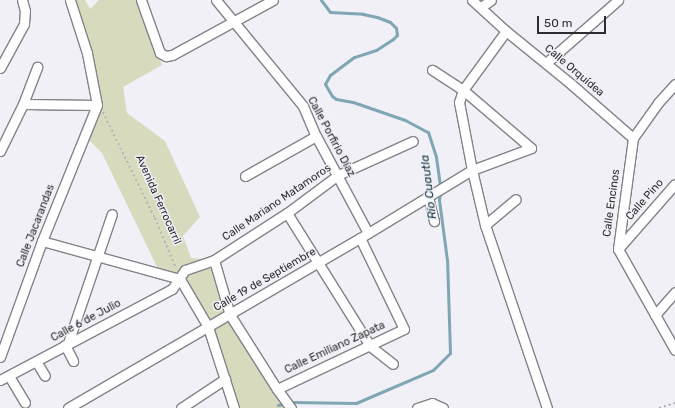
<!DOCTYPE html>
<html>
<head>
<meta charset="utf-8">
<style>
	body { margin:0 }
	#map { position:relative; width:675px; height:408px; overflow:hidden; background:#f1f0f7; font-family:Rubik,sans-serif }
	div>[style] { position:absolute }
	.green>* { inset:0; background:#d8dabe }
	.stream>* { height:3px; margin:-1.5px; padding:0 1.5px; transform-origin:1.5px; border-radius:1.5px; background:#7fa6b2 }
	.path>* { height:1.5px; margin-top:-0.75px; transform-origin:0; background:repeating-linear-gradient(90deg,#b5b4ba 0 2px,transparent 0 5px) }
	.roads { filter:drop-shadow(1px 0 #838288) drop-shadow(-1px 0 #838288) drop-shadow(0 1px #838288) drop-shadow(0 -1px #838288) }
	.street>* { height:9px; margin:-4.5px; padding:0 4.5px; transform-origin:4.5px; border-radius:4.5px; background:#fff }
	span { translate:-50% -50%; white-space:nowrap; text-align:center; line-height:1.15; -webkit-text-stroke:3px #f1f0f7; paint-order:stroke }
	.street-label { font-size:11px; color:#2d2d2f }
	.water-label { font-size:12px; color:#0d333d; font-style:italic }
	.scale { position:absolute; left:537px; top:16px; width:69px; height:18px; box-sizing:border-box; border:2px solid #2d2d2f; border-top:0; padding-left:5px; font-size:12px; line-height:14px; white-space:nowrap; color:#2d2d2f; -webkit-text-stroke:3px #f1f0f7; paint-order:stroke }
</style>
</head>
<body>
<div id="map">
	<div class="green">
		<div style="clip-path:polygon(69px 0,85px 0,90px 9px,99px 0,140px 0,162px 65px,123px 87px,127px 113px,165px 141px,200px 217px,183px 236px,191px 258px,214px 260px,230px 315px,291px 408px,234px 408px,208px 327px,180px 279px,160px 273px,102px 153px,84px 135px,97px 105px)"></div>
	</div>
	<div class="stream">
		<div style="left:321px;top:0;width:15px;rotate:53deg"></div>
		<div style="left:330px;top:12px;width:33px;rotate:3deg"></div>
		<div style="left:363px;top:14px;width:14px;rotate:12deg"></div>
		<div style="left:377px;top:17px;width:14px;rotate:21deg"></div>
		<div style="left:390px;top:22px;width:8px;rotate:45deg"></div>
		<div style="left:396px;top:28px;width:7px;rotate:82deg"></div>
		<div style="left:397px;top:35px;width:6px;rotate:135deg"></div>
		<div style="left:393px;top:39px;width:20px;rotate:147deg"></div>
		<div style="left:376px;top:50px;width:23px;rotate:162deg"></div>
		<div style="left:354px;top:57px;width:30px;rotate:143deg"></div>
		<div style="left:330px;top:75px;width:10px;rotate:119deg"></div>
		<div style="left:325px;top:84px;width:14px;rotate:60deg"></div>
		<div style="left:332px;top:96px;width:5px;rotate:37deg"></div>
		<div style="left:336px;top:99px;width:17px;rotate:10deg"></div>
		<div style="left:353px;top:102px;width:55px;rotate:19.1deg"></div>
		<div style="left:405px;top:120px;width:26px;rotate:28deg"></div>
		<div style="left:428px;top:132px;width:26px;rotate:72deg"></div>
		<div style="left:436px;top:157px;width:30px;rotate:82deg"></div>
		<div style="left:278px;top:405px;width:13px;rotate:-13deg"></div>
		<div style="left:291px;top:402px;width:65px;rotate:0.9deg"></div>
		<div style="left:356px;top:403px;width:84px;rotate:-23.2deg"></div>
		<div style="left:433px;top:370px;width:24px;rotate:-45deg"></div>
		<div style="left:450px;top:353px;width:93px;rotate:-91.8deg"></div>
		<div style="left:447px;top:260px;width:61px;rotate:-97.6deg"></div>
		<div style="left:439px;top:200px;width:7px;rotate:-82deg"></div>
	</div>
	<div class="path">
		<div style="left:103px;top:112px;width:118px;rotate:63.9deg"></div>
		<div style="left:155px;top:218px;width:54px;rotate:67.2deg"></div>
		<div style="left:659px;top:408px;width:17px;rotate:-17deg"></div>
	</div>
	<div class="roads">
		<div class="street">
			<div style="left:141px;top:0;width:56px;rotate:70.3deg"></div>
			<div style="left:160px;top:53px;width:7px;rotate:27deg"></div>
			<div style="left:166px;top:56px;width:6px;rotate:-9deg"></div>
			<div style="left:172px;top:55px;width:115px;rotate:-28.6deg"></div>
			<div style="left:216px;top:0;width:137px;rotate:50.6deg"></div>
			<div style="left:303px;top:106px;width:33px;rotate:67deg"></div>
			<div style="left:316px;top:136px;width:110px;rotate:61.8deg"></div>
			<div style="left:472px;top:0;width:46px;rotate:42.4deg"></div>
			<div style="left:506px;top:31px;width:84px;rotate:39.2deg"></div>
			<div style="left:571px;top:84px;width:82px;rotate:41.1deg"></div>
			<div style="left:481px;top:7px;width:12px;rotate:-35deg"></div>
			<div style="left:506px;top:31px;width:73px;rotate:126.1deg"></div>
			<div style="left:463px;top:90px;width:13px;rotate:108deg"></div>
			<div style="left:459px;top:102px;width:69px;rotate:79.2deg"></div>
			<div style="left:472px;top:170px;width:57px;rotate:76.7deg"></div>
			<div style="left:485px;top:225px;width:193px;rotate:71.3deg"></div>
			<div style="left:546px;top:63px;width:96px;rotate:-41.2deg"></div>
			<div style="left:0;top:68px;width:50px;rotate:-61.4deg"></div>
			<div style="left:24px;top:24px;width:13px;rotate:-86deg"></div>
			<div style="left:25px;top:11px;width:11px;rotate:-105deg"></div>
			<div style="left:675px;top:84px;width:25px;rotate:132deg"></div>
			<div style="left:658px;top:103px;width:43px;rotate:125.5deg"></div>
			<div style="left:633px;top:138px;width:112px;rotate:97.7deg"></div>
			<div style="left:618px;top:249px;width:116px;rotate:60.6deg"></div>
			<div style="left:23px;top:104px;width:74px;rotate:0.8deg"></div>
			<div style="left:0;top:151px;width:52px;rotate:-63.9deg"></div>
			<div style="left:23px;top:104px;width:40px;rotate:-69deg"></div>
			<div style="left:245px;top:176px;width:81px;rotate:-29.4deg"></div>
			<div style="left:428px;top:197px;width:25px;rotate:76deg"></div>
			<div style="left:287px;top:213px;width:157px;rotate:58deg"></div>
			<div style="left:370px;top:346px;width:29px;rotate:38deg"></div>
			<div style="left:485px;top:225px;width:40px;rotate:-40deg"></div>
			<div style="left:42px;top:241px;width:143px;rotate:15.4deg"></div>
			<div style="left:618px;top:249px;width:86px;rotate:-48.8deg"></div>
			<div style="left:214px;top:260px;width:57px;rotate:73.8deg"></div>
			<div style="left:230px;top:315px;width:88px;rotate:57.6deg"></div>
			<div style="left:277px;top:389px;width:24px;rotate:54deg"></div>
			<div style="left:180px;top:279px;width:56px;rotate:59.7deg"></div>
			<div style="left:208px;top:327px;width:85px;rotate:72.2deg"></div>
			<div style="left:655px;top:315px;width:30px;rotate:-49deg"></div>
			<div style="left:68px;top:343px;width:136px;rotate:-71.2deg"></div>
			<div style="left:65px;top:345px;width:18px;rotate:63deg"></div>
			<div style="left:0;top:357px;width:123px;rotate:-70.1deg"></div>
			<div style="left:42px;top:241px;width:147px;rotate:-68deg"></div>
			<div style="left:97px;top:105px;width:53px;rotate:-100.9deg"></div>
			<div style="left:87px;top:53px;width:56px;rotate:-107.8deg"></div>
			<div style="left:36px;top:361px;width:17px;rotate:59deg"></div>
			<div style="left:9px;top:376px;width:31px;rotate:59deg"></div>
			<div style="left:0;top:380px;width:195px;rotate:-27.9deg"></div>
			<div style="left:172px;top:289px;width:23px;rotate:-56deg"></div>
			<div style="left:185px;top:270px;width:31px;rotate:-19deg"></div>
			<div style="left:214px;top:260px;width:87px;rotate:-32.8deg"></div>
			<div style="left:287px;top:213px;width:64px;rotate:-36.7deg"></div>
			<div style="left:338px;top:175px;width:82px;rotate:-24.4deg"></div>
			<div style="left:277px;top:389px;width:140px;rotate:-25.3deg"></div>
			<div style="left:404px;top:329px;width:101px;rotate:-115.8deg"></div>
			<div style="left:68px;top:408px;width:338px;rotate:-30.2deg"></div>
			<div style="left:360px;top:238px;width:131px;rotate:-31.3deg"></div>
			<div style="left:472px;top:170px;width:63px;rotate:-20.4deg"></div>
			<div style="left:531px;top:148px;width:89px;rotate:-139.5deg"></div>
			<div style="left:463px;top:90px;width:37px;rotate:-147deg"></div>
			<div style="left:181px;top:408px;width:53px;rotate:-33.4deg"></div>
			<div style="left:417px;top:408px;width:16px;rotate:-18deg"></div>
			<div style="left:432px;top:403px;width:12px;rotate:24deg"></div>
		</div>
	</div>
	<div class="street-label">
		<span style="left:574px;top:71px;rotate:40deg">Calle Orquídea</span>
		<span style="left:331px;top:137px;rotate:62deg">Calle Porfirio Díaz</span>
		<span style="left:158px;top:200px;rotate:66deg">Avenida Ferrocarril</span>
		<span style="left:645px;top:200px;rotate:-49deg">Calle Pino</span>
		<span style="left:277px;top:203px;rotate:-34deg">Calle Mariano Matamoros</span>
		<span style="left:612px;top:203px;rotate:-82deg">Calle Encinos</span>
		<span style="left:36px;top:226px;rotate:-69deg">Calle Jacarandas</span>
		<span style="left:265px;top:280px;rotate:-30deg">Calle 19 de Septiembre</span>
		<span style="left:86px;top:321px;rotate:-28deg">Calle 6 de Julio</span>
		<span style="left:335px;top:348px;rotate:-25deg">Calle Emiliano Zapata</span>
	</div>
	<div class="water-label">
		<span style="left:429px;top:187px;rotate:-97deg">Río Cuautla</span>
	</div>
	<div class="scale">50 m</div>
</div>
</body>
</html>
